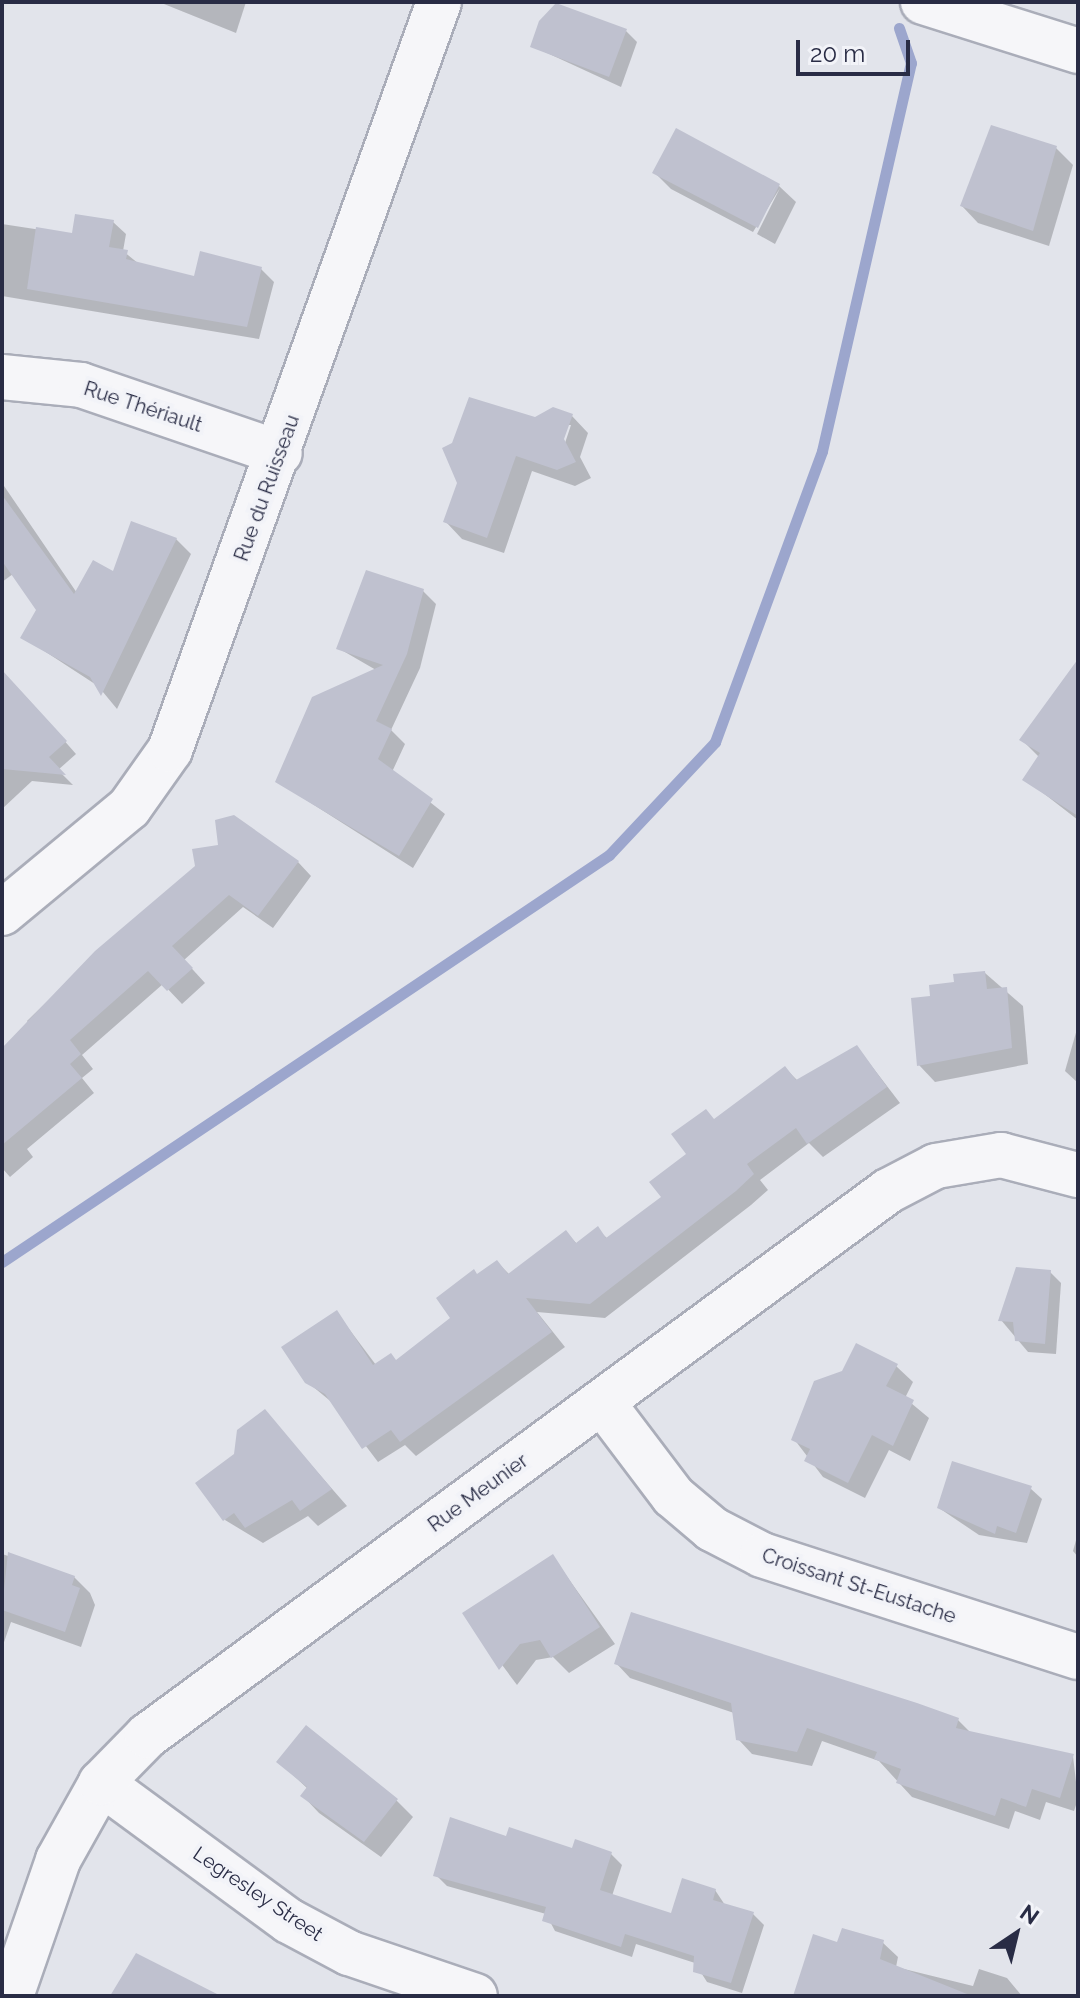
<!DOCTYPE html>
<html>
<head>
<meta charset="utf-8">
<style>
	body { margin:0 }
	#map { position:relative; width:1080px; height:1998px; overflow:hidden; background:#e2e4eb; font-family:Raleway,sans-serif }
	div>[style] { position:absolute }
	.shadow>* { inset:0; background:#0003 }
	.stream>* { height:11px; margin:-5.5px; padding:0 5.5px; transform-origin:5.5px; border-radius:5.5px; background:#9ca6cd }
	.building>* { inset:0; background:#bfc1cf }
	.roads { filter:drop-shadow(2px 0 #aaadb9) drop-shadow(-2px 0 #aaadb9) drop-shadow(0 2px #aaadb9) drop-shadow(0 -2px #aaadb9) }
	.minor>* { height:44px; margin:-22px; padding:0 22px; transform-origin:22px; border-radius:22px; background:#f6f6f9 }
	span { translate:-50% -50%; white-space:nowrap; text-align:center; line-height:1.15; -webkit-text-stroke:8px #f2f3f8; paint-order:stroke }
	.street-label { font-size:20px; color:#292c45 }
	.frame { position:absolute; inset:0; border:4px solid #292c45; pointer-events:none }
	.north { position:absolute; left:976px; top:1894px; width:80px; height:80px; -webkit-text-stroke:6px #f2f3f8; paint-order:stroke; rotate:35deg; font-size:22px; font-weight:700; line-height:32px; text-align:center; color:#292c45 }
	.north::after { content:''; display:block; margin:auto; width:28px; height:36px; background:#292c45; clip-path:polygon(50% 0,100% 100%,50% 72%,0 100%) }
	.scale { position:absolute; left:796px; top:40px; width:114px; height:36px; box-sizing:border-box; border:4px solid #292c45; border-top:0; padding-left:10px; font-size:24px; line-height:28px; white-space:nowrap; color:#292c45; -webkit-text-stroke:6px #f2f3f8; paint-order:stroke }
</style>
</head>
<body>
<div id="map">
	<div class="shadow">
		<div style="clip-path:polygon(159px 2px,246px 2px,236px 33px)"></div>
		<div style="clip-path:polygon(626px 31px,637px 42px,621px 87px,532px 46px)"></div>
		<div style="clip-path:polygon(1056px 148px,1073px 165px,1049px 246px,978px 223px,962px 206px)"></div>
		<div style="clip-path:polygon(655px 173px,779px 186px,796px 202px,775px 244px,757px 234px,780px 188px,753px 232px,671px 189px)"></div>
		<div style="clip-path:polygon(113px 222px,126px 234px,123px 251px,139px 264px,196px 278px,261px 269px,274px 282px,259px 339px,2px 296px,2px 224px,74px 235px)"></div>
		<div style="clip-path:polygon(evenodd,572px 416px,588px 433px,580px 457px,591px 478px,575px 486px,532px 471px,504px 553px,462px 539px,446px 522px,459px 483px,535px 419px,572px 416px,567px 425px,571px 425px,563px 449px,559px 447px,567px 425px)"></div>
		<div style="clip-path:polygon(2px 483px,77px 593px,176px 539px,191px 554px,117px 709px,98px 686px,29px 641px,38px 610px,13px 574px,2px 582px)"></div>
		<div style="clip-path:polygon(423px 591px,436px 604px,420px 668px,391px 730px,405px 744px,392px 772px,445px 814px,413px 868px,278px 782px,376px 670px,338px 648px)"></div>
		<div style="clip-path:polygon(1078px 690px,1078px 820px,1025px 779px,1039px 757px,1022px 740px)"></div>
		<div style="clip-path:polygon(2px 696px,25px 696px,76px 754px,58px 770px,73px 785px,32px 781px,2px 809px)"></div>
		<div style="clip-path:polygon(298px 862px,311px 876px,273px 928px,243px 907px,184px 960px,205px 983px,182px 1004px,163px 984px,82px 1055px,93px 1069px,82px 1078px,94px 1093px,27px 1149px,33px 1157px,10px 1177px,2px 1168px,2px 1049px,31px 1026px,27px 1021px,97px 953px)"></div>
		<div style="clip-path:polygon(985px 973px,1023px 1006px,1028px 1064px,935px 1082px,919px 1065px,932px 998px)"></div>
		<div style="clip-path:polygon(1077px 1029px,1078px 1029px,1078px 1083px,1065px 1071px)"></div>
		<div style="clip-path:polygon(857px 1047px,900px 1103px,823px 1157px,809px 1143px,760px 1180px,768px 1190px,751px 1205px,605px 1318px,537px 1312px,565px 1347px,416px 1456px,405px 1445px,378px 1462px,334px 1404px,306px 1381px,337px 1313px,376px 1365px,397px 1361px,453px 1318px,478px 1276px,497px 1262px,510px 1275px,566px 1232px,577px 1244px,597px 1229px,608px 1239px,664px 1198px,715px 1120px,785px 1068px,798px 1081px)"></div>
		<div style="clip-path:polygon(1050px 1272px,1061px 1283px,1056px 1354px,1028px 1352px,1001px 1320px)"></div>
		<div style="clip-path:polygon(896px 1366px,913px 1382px,905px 1398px,929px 1418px,910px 1461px,889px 1450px,865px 1498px,823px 1477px,794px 1439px)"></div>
		<div style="clip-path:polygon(265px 1412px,347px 1506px,318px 1526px,308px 1516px,263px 1543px,225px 1520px,236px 1456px)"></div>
		<div style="clip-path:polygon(1030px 1488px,1042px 1499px,1027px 1543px,979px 1535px,939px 1508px)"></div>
		<div style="clip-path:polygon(1078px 1533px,1078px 1557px,1073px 1551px)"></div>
		<div style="clip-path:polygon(2px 1554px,74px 1577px,90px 1593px,95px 1605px,81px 1647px,11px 1622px,2px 1648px)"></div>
		<div style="clip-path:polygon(553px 1557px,615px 1644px,569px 1673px,553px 1657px,536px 1660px,517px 1685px,464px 1614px)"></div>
		<div style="clip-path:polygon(616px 1663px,958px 1720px,971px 1733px,1073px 1756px,1078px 1799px,1074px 1811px,1046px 1802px,1040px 1820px,1015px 1811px,1009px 1829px,912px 1797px,879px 1761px,822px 1741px,812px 1766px,752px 1754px,738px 1739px,734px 1713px,630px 1678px)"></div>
		<div style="clip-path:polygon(279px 1762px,396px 1800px,413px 1817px,381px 1857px,319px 1813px,303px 1796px,308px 1789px)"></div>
		<div style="clip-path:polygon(507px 1839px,611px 1854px,622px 1865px,612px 1896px,672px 1916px,715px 1890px,725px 1905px,753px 1914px,764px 1925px,742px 1993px,707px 1982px,695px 1963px,636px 1944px,632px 1957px,555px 1931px,546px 1914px,447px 1886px,436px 1875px)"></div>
		<div style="clip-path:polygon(882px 1942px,898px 1957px,896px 1967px,973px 1986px,979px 1969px,1007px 1978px,1022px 1996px,795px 1996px,839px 1945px)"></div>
	</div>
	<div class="stream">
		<div style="left:2px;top:1262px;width:731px;rotate:-33.84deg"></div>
		<div style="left:609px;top:855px;width:155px;rotate:-46.8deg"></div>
		<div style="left:715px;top:742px;width:310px;rotate:-69.8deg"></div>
		<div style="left:822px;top:451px;width:398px;rotate:-77.1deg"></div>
		<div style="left:911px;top:63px;width:37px;rotate:-109deg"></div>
	</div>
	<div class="building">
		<div style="clip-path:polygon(556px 3px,627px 29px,609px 77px,530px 47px,539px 21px)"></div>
		<div style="clip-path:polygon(991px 125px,1057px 146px,1033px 231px,960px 206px)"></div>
		<div style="clip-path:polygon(676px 128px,780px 184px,758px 228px,652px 173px)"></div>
		<div style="clip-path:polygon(75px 214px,114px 220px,109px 247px,128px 250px,126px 259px,194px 276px,200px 251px,262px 267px,247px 327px,27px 289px,36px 227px,72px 233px)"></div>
		<div style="clip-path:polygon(469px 397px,535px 417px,553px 407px,573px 414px,564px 439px,576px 462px,557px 470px,516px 456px,487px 538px,443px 522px,457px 483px,442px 448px,452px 443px)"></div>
		<div style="clip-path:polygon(2px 495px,74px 594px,93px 560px,113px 571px,131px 521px,177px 538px,101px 696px,90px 677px,20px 638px,36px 610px,2px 561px)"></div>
		<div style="clip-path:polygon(366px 570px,424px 589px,407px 654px,376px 721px,392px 729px,378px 759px,433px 799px,399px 856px,275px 782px,312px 697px,383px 665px,336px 649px)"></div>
		<div style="clip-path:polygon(1078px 659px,1078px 816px,1022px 780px,1040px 753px,1019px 740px)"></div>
		<div style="clip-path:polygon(2px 670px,67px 741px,49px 757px,66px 775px,2px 769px)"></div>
		<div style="clip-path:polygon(234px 815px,299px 861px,258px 916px,229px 895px,172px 946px,193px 968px,167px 991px,148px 971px,70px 1040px,81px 1054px,70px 1064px,82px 1078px,2px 1145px,2px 1048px,95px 951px,195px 866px,192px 849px,218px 845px,215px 820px)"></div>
		<div style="clip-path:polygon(985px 971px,987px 989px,1007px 987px,1012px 1048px,917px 1066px,911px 998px,930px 996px,929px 985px,954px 982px,953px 974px)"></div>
		<div style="clip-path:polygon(857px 1045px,887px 1087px,807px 1144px,796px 1128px,747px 1164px,754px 1174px,736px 1191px,590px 1304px,526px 1298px,552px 1332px,400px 1442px,391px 1430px,362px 1449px,325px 1394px,305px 1383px,281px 1347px,337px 1310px,373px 1365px,391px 1353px,396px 1360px,450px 1318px,436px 1298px,474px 1269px,477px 1274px,497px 1260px,508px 1274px,566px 1230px,576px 1243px,598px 1226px,606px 1238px,661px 1197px,649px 1182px,686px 1154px,671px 1134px,706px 1109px,714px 1119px,785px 1066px,796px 1080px)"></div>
		<div style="clip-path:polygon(1016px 1267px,1051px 1270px,1045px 1344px,1015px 1341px,1013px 1322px,998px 1321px)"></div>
		<div style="clip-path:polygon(856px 1343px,898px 1364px,886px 1386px,914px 1400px,893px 1446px,872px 1435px,848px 1483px,804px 1461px,810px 1449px,791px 1440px,814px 1381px,842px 1371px)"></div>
		<div style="clip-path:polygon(265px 1409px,332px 1489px,300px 1511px,292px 1500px,245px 1528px,234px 1513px,223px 1521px,195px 1483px,234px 1454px,237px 1430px)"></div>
		<div style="clip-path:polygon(952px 1461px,1032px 1486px,1016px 1533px,997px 1526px,995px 1534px,937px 1508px)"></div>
		<div style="clip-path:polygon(8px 1552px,75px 1576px,72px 1585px,80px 1588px,65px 1632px,2px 1610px)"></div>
		<div style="clip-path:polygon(553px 1554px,600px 1627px,551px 1658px,540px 1640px,520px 1644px,499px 1670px,462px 1613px)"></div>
		<div style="clip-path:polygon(631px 1612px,917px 1703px,959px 1718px,956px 1728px,1074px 1754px,1060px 1798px,1032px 1789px,1026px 1807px,1001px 1798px,995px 1816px,896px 1783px,901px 1769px,874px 1759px,877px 1752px,807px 1728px,797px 1752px,736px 1740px,731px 1703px,614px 1664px)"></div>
		<div style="clip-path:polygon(306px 1725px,398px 1799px,364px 1842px,300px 1796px,307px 1787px,276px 1762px)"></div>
		<div style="clip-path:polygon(450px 1817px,506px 1836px,509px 1827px,572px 1848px,575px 1839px,612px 1852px,600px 1890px,671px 1913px,682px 1878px,716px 1889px,713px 1900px,754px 1912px,731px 1983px,693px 1972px,694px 1956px,625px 1934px,621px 1947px,542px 1921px,546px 1907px,433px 1876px)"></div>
		<div style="clip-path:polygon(842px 1928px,884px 1940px,880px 1959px,972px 1996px,793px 1996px,813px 1934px,837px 1942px)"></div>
		<div style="clip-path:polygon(136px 1953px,221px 1996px,110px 1996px)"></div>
	</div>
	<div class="roads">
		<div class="minor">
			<div style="left:923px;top:2px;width:163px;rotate:17.5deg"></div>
			<div style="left:2px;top:377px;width:79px;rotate:5.8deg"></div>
			<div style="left:81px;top:385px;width:210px;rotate:18.9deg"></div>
			<div style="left:2px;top:913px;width:165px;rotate:-39.6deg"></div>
			<div style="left:129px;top:808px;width:71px;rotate:-54.7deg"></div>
			<div style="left:170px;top:750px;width:795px;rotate:-70.22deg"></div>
			<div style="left:602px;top:1402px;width:118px;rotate:52.9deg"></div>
			<div style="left:673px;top:1496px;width:51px;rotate:40.2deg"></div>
			<div style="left:712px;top:1529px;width:56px;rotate:27.5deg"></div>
			<div style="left:762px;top:1555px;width:332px;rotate:17.9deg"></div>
			<div style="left:101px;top:1783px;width:233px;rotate:36.3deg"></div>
			<div style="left:289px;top:1921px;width:68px;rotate:28.1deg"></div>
			<div style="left:349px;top:1953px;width:133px;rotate:18.8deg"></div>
			<div style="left:11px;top:1996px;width:144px;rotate:-70.9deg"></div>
			<div style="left:58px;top:1860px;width:88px;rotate:-60.8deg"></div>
			<div style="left:101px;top:1783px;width:66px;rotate:-45.6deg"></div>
			<div style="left:147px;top:1736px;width:920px;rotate:-36.33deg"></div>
			<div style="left:888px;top:1191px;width:54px;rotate:-27.5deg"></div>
			<div style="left:936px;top:1166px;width:66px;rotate:-9.6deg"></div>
			<div style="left:1001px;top:1155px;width:80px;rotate:14.6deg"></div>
		</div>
	</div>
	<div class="street-label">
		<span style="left:143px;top:407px;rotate:18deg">Rue Thériault</span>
		<span style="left:267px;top:488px;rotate:-70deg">Rue du Ruisseau</span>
		<span style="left:478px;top:1493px;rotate:-36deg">Rue Meunier</span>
		<span style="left:859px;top:1586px;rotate:18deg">Croissant St-Eustache</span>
		<span style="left:258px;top:1894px;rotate:34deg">Legresley Street</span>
	</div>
	<div class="frame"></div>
	<div class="north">N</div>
	<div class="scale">20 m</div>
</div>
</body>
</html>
